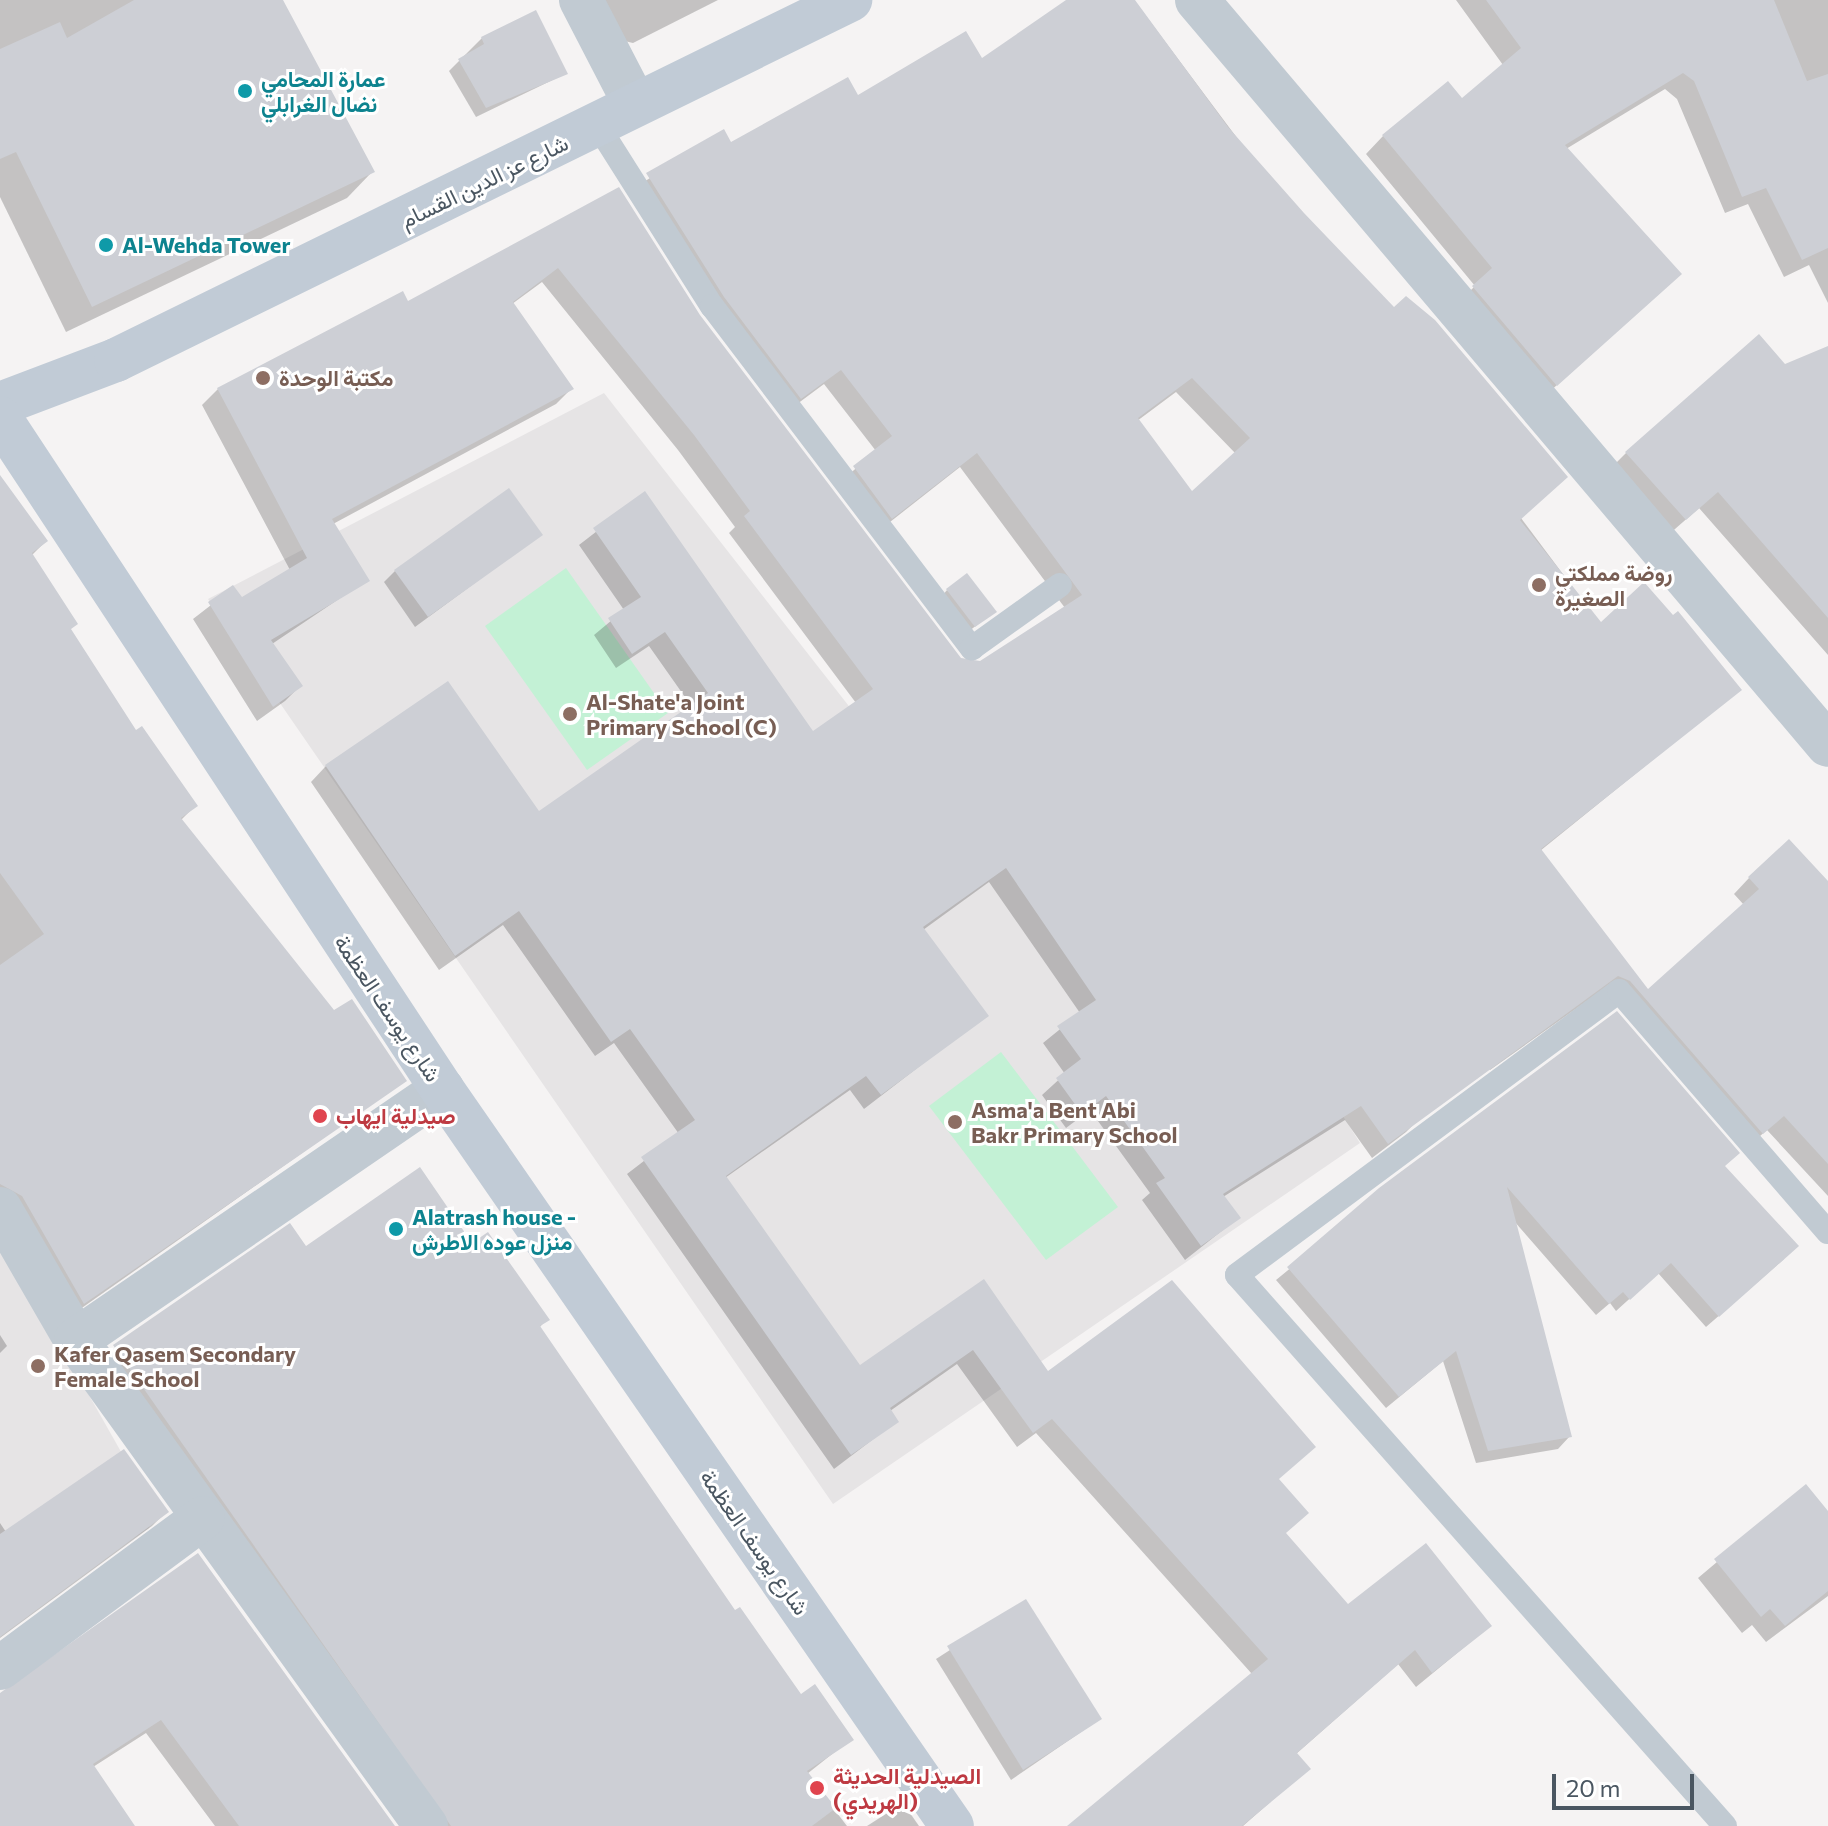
<!DOCTYPE html>
<html>
<head>
<meta charset="utf-8">
<style>
	body { margin:0 }
	#map { position:relative; width:1828px; height:1826px; overflow:hidden; background:#f5f3f3; font-family:Commissioner,Vazirmatn,sans-serif }
	div>[style] { position:absolute }
	.education>* { inset:0; background:#e6e4e5 }
	.green>* { inset:0; background:#c3f1d5 }
	.shadow>* { inset:0; background:#0003 }
	.building>* { inset:0; background:#cdcfd5 }
	.lane>* { height:24px; margin:-12px; padding:0 12px; transform-origin:12px; border-radius:12px; background:#c1cad2 }
	.street>* { height:44px; margin:-22px; padding:0 22px; transform-origin:22px; border-radius:22px; background:#c1cad2 }
	.secondary>* { height:44px; margin:-22px; padding:0 22px; transform-origin:22px; border-radius:22px; background:#c1cbd6 }
	.dots>* { width:22px; height:22px; translate:-50% -50%; box-sizing:border-box; border:4px solid #fff; border-radius:50% }
	span { translate:-50% -50%; white-space:nowrap; text-align:center; line-height:1.15; -webkit-text-stroke:6px #fff; paint-order:stroke }
	.culture-label { font-size:22px; color:#0d838f; font-weight:700 }
	.left { translate:0 -50%; text-align:left }
	.street-label { font-size:22px; color:#4a5661 }
	.education-label { font-size:22px; color:#785e54; font-weight:700 }
	.health-label { font-size:22px; color:#be3a42; font-weight:700 }
	.scale { position:absolute; left:1552px; top:1774px; width:142px; height:36px; box-sizing:border-box; border:4px solid #4a5661; border-top:0; padding-left:10px; font-size:24px; line-height:28px; white-space:nowrap; color:#4a5661; -webkit-text-stroke:6px #fff; paint-order:stroke }
</style>
</head>
<body>
<div id="map">
	<div class="education">
		<div style="clip-path:polygon(604px 393px,945px 829px,1171px 845px,1360px 1143px,833px 1504px,208px 599px)"></div>
		<div style="clip-path:polygon(0 1238px,154px 1510px,149px 1528px,0 1629px)"></div>
	</div>
	<div class="green">
		<div style="clip-path:polygon(566px 568px,668px 713px,587px 770px,485px 626px)"></div>
		<div style="clip-path:polygon(1001px 1052px,1118px 1207px,1046px 1260px,929px 1106px)"></div>
	</div>
	<div class="shadow">
		<div style="clip-path:polygon(0 0,281px 0,372px 172px,347px 198px,66px 332px,0 197px)"></div>
		<div style="clip-path:polygon(597px 0,718px 0,633px 43px,616px 39px)"></div>
		<div style="clip-path:polygon(evenodd,1070px 0,1134px 0,1601px 625px,1739px 690px,1540px 851px,1648px 992px,1744px 905px,1734px 894px,1749px 878px,1828px 884px,1828px 1196px,1767px 1130px,1746px 1148px,1615px 996px,1601px 991px,1490px 1070px,1460px 1034px,1421px 1117px,1406px 1132px,1372px 1158px,1345px 1120px,1223px 1197px,1238px 1218px,1185px 1260px,1142px 1200px,1150px 1193px,1090px 1110px,1066px 1128px,1042px 1095px,1065px 1074px,1043px 1043px,1080px 1013px,989px 882px,923px 930px,986px 1015px,864px 1109px,850px 1090px,725px 1178px,859px 1368px,984px 1282px,1048px 1373px,1277px 1480px,1284px 1535px,1347px 1607px,1490px 1626px,1416px 1687px,1398px 1664px,1296px 1754px,1308px 1769px,1243px 1826px,1070px 1826px,1252px 1674px,1036px 1433px,1017px 1447px,957px 1364px,890px 1411px,897px 1421px,834px 1469px,627px 1174px,679px 1134px,614px 1043px,595px 1056px,503px 925px,439px 970px,311px 782px,326px 766px,539px 813px,692px 707px,649px 646px,616px 668px,594px 635px,624px 610px,579px 545px,645px 494px,812px 734px,856px 703px,729px 533px,735px 527px,678px 450px,542px 282px,512px 304px,571px 389px,556px 404px,333px 524px,367px 580px,272px 644px,300px 686px,285px 701px,257px 721px,193px 619px,233px 588px,241px 600px,290px 570px,202px 405px,218px 389px,408px 304px,618px 190px,698px 316px,960px 659px,980px 663px,1065px 608px,960px 467px,876px 533px,839px 483px,876px 451px,824px 384px,785px 413px,631px 190px,723px 132px,730px 145px,981px 61px,1070px 0,1176px 392px,1236px 454px,1191px 494px,1137px 421px,1176px 392px)"></div>
		<div style="clip-path:polygon(1456px 0,1828px 0,1828px 303px,1809px 265px,1784px 277px,1748px 204px,1725px 213px,1677px 99px,1665px 89px,1566px 149px,1662px 291px,1538px 402px,1456px 305px,1475px 286px,1366px 154px,1383px 136px,1461px 101px,1503px 65px)"></div>
		<div style="clip-path:polygon(482px 38px,565px 74px,476px 117px,449px 71px)"></div>
		<div style="clip-path:polygon(1828px 349px,1828px 655px,1699px 508px,1667px 536px,1609px 470px,1626px 453px)"></div>
		<div style="clip-path:polygon(0 480px,46px 541px,32px 555px,69px 630px,136px 733px,195px 806px,181px 820px,334px 1012px,404px 1081px,69px 1317px,0 1203px)"></div>
		<div style="clip-path:polygon(540px 535px,415px 627px,384px 582px,395px 571px)"></div>
		<div style="clip-path:polygon(947px 590px,989px 616px,969px 631px,942px 596px)"></div>
		<div style="clip-path:polygon(1441px 1145px,1724px 1167px,1784px 1259px,1706px 1327px,1658px 1273px,1616px 1311px,1610px 1303px,1596px 1315px,1514px 1221px,1570px 1436px,1558px 1449px,1476px 1463px,1443px 1361px,1386px 1408px,1276px 1280px)"></div>
		<div style="clip-path:polygon(290px 1226px,306px 1249px,472px 1246px,547px 1319px,539px 1328px,734px 1613px,801px 1697px,851px 1739px,807px 1774px,847px 1826px,433px 1826px,100px 1361px)"></div>
		<div style="clip-path:polygon(0 1335px,7px 1346px,0 1353px)"></div>
		<div style="clip-path:polygon(1806px 1487px,1828px 1514px,1828px 1596px,1766px 1642px,1752px 1625px,1742px 1633px,1698px 1578px)"></div>
		<div style="clip-path:polygon(166px 1512px,152px 1526px,0 1638px,0 1523px,6px 1532px)"></div>
		<div style="clip-path:polygon(198px 1555px,393px 1826px,215px 1826px,146px 1733px,93px 1767px,133px 1826px,0 1826px,0 1694px)"></div>
		<div style="clip-path:polygon(1026px 1601px,1100px 1719px,1011px 1780px,936px 1659px)"></div>
		<div style="clip-path:polygon(903px 1803px,919px 1826px,867px 1826px)"></div>
	</div>
	<div class="building">
		<div style="clip-path:polygon(134px 0,283px 0,375px 172px,92px 307px,16px 152px,0 159px,0 49px,60px 22px,67px 38px)"></div>
		<div style="clip-path:polygon(evenodd,1066px 0,1135px 0,1228px 127px,1304px 213px,1394px 307px,1406px 296px,1435px 320px,1568px 477px,1520px 520px,1601px 622px,1644px 582px,1673px 615px,1678px 611px,1742px 690px,1541px 849px,1648px 989px,1759px 889px,1748px 877px,1789px 839px,1828px 881px,1828px 1164px,1784px 1116px,1763px 1134px,1630px 981px,1618px 976px,1388px 1144px,1361px 1106px,1223px 1194px,1241px 1218px,1201px 1246px,1156px 1183px,1165px 1178px,1106px 1096px,1082px 1114px,1056px 1078px,1081px 1059px,1057px 1026px,1096px 1000px,1006px 868px,923px 927px,989px 1016px,881px 1095px,866px 1076px,726px 1176px,860px 1365px,984px 1279px,1048px 1371px,1172px 1280px,1316px 1447px,1279px 1479px,1309px 1513px,1286px 1533px,1348px 1604px,1426px 1543px,1492px 1626px,1432px 1673px,1415px 1650px,1297px 1753px,1311px 1769px,1242px 1826px,1067px 1826px,1268px 1659px,1052px 1419px,1033px 1433px,973px 1350px,890px 1408px,899px 1422px,851px 1455px,641px 1157px,695px 1120px,630px 1029px,611px 1042px,519px 911px,455px 956px,325px 765px,448px 681px,539px 811px,708px 693px,665px 632px,632px 654px,608px 618px,641px 597px,593px 528px,645px 491px,813px 731px,873px 689px,744px 516px,750px 511px,694px 435px,558px 268px,513px 302px,574px 389px,332px 519px,370px 581px,271px 640px,303px 686px,273px 707px,208px 602px,233px 585px,242px 597px,307px 558px,217px 388px,403px 291px,408px 301px,619px 187px,700px 315px,961px 658px,980px 661px,1082px 595px,977px 453px,892px 519px,853px 466px,892px 436px,841px 370px,801px 399px,724px 297px,646px 173px,724px 129px,731px 142px,848px 77px,858px 95px,966px 31px,982px 58px,1066px 0,1192px 378px,1250px 438px,1192px 491px,1138px 418px,1192px 378px)"></div>
		<div style="clip-path:polygon(1486px 0,1774px 0,1807px 81px,1828px 74px,1828px 248px,1802px 260px,1766px 188px,1742px 197px,1694px 81px,1683px 73px,1565px 145px,1682px 274px,1557px 386px,1472px 286px,1492px 268px,1382px 135px,1448px 81px,1462px 98px,1521px 48px)"></div>
		<div style="clip-path:polygon(536px 10px,568px 74px,486px 108px,458px 59px,484px 44px,481px 37px)"></div>
		<div style="clip-path:polygon(1759px 334px,1785px 364px,1828px 346px,1828px 618px,1718px 492px,1686px 520px,1625px 452px)"></div>
		<div style="clip-path:polygon(0 475px,48px 541px,32px 553px,78px 624px,71px 629px,136px 730px,142px 726px,198px 806px,181px 818px,334px 1010px,352px 999px,407px 1081px,84px 1304px,22px 1196px,0 1184px,0 965px,44px 934px,0 873px)"></div>
		<div style="clip-path:polygon(509px 488px,543px 535px,428px 617px,394px 570px)"></div>
		<div style="clip-path:polygon(967px 573px,997px 612px,975px 627px,946px 589px)"></div>
		<div style="clip-path:polygon(1617px 1011px,1740px 1153px,1725px 1166px,1799px 1246px,1719px 1317px,1671px 1263px,1630px 1300px,1623px 1292px,1609px 1304px,1507px 1187px,1572px 1437px,1488px 1451px,1456px 1351px,1399px 1397px,1287px 1267px,1379px 1188px)"></div>
		<div style="clip-path:polygon(420px 1167px,472px 1243px,488px 1232px,550px 1320px,540px 1326px,735px 1610px,740px 1607px,801px 1694px,815px 1684px,854px 1740px,807px 1771px,836px 1808px,812px 1826px,451px 1826px,113px 1345px,290px 1223px,306px 1246px)"></div>
		<div style="clip-path:polygon(124px 1449px,169px 1512px,0 1637px,0 1534px)"></div>
		<div style="clip-path:polygon(1806px 1484px,1828px 1511px,1828px 1591px,1785px 1626px,1770px 1609px,1761px 1617px,1714px 1559px)"></div>
		<div style="clip-path:polygon(198px 1553px,395px 1826px,239px 1826px,161px 1720px,93px 1764px,135px 1826px,0 1826px,0 1693px)"></div>
		<div style="clip-path:polygon(1026px 1599px,1102px 1719px,1023px 1770px,947px 1646px)"></div>
	</div>
	<div class="lane">
		<div style="left:598px;top:126px;width:213px;rotate:57.7deg"></div>
		<div style="left:712px;top:306px;width:430px;rotate:52.8deg"></div>
		<div style="left:972px;top:648px;width:108px;rotate:-35.6deg"></div>
		<div style="left:1725px;top:1826px;width:736px;rotate:-131.53deg"></div>
		<div style="left:1237px;top:1275px;width:476px;rotate:-36.6deg"></div>
		<div style="left:1619px;top:991px;width:319px;rotate:49.1deg"></div>
	</div>
	<div class="street">
		<div style="left:581px;top:0;width:117px;rotate:62.6deg"></div>
		<div style="left:1197px;top:0;width:976px;rotate:49.74deg"></div>
		<div style="left:0;top:1209px;width:151px;rotate:59.9deg"></div>
		<div style="left:76px;top:1340px;width:599px;rotate:54.24deg"></div>
		<div style="left:76px;top:1340px;width:444px;rotate:-34.4deg"></div>
		<div style="left:0;top:1668px;width:252px;rotate:-36.5deg"></div>
	</div>
	<div class="secondary">
		<div style="left:0;top:404px;width:124px;rotate:-20.8deg"></div>
		<div style="left:116px;top:360px;width:818px;rotate:-26.13deg"></div>
		<div style="left:0;top:418px;width:803px;rotate:56.63deg"></div>
		<div style="left:442px;top:1089px;width:896px;rotate:55.32deg"></div>
	</div>
	<div class="dots">
		<div style="left:245px;top:91px;background:#0f9aa8"></div>
		<div style="left:106px;top:245px;background:#0f9aa8"></div>
		<div style="left:263px;top:378px;background:#8d6e63"></div>
		<div style="left:1539px;top:585px;background:#8d6e63"></div>
		<div style="left:570px;top:714px;background:#8d6e63"></div>
		<div style="left:320px;top:1116px;background:#e0444e"></div>
		<div style="left:955px;top:1122px;background:#8d6e63"></div>
		<div style="left:396px;top:1229px;background:#0f9aa8"></div>
		<div style="left:38px;top:1366px;background:#8d6e63"></div>
		<div style="left:817px;top:1788px;background:#e0444e"></div>
	</div>
	<div class="culture-label">
		<span class="left" style="left:261px;top:91px">عمارة المحامي<br>نضال الغرابلي</span>
		<span class="left" style="left:122px;top:245px">Al-Wehda Tower</span>
		<span class="left" style="left:412px;top:1229px">Alatrash house -<br>منزل عوده الاطرش</span>
	</div>
	<div class="street-label">
		<span style="left:484px;top:181px;rotate:-26deg">شارع عز الدين القسام</span>
		<span style="left:388px;top:1008px;rotate:56deg">شارع يوسف العظمة</span>
		<span style="left:755px;top:1542px;rotate:55deg">شارع يوسف العظمة</span>
	</div>
	<div class="education-label">
		<span class="left" style="left:279px;top:378px">مكتبة الوحدة</span>
		<span class="left" style="left:1555px;top:585px">روضة مملكتي<br>الصغيرة</span>
		<span class="left" style="left:586px;top:714px">Al-Shate'a Joint<br>Primary School (C)</span>
		<span class="left" style="left:971px;top:1122px">Asma'a Bent Abi<br>Bakr Primary School</span>
		<span class="left" style="left:54px;top:1366px">Kafer Qasem Secondary<br>Female School</span>
	</div>
	<div class="health-label">
		<span class="left" style="left:336px;top:1116px">صيدلية ايهاب</span>
		<span class="left" style="left:833px;top:1788px">الصيدلية الحديثة<br>(الهريدي)</span>
	</div>
	<div class="scale">20 m</div>
</div>
</body>
</html>
